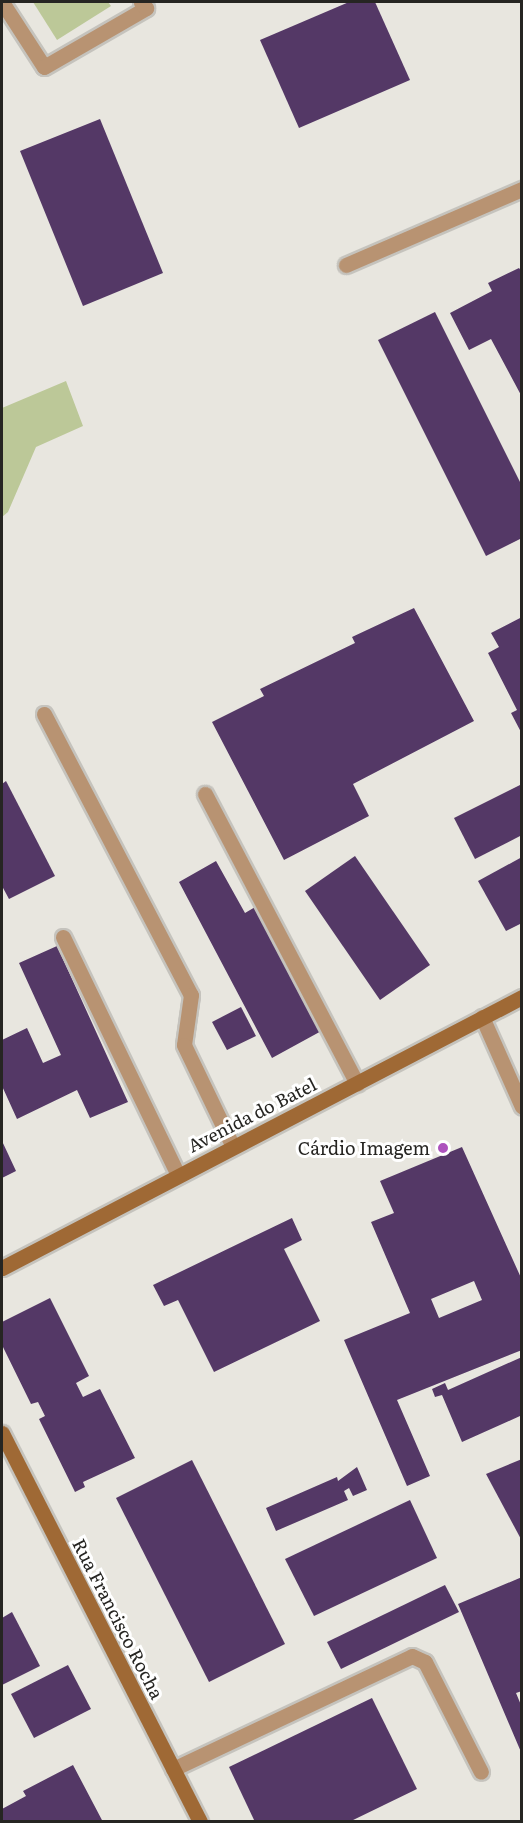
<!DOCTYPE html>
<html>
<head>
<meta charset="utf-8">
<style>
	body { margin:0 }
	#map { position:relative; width:523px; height:1823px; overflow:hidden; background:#e8e6df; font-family:Literata,serif }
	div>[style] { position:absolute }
	.green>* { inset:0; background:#bcc898 }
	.building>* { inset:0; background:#543866 }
	.roads { filter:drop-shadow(2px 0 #c5c3bd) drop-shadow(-2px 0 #c5c3bd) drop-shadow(0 2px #c5c3bd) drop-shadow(0 -2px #c5c3bd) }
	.lane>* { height:15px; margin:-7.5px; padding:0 7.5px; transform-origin:7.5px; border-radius:7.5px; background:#b89372 }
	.street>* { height:15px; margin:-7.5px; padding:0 7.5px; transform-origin:7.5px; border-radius:7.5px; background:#b89372 }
	.secondary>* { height:15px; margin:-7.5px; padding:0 7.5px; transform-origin:7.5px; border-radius:7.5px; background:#9f6935 }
	.dots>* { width:16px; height:16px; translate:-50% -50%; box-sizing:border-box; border:3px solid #fff; border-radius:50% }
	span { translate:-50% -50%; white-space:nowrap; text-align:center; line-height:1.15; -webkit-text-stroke:6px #fff; paint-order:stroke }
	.street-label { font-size:18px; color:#262522 }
	.poi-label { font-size:18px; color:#262522 }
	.right { translate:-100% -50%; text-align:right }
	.frame { position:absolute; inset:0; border:3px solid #262522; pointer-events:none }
</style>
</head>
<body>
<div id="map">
	<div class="green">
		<div style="clip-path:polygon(33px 2px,108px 2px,111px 6px,57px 40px)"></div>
		<div style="clip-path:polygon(66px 381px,83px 426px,36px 447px,8px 512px,2px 517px,2px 408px)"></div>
	</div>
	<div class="building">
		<div style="clip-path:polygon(349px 2px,375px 2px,410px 80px,299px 128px,260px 40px)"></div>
		<div style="clip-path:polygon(100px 119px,163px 273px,83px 306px,20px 151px)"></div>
		<div style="clip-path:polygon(519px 268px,522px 272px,522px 397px,491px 339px,469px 350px,450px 313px,492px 291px,488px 283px)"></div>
		<div style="clip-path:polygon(435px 312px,522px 486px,522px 538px,486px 556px,378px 340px)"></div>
		<div style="clip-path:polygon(414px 608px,474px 721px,353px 784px,369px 816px,284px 860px,212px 722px,264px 696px,260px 689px,355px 643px,352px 637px)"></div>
		<div style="clip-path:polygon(522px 617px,522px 734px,511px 713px,517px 710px,488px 653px,499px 647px,491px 633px)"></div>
		<div style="clip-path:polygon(6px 781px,55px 876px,9px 899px,2px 886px,2px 784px)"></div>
		<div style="clip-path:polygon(522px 784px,522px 835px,475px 859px,454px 818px)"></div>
		<div style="clip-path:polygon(355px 856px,430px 965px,380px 1000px,305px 891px)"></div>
		<div style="clip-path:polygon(522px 857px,522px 923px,506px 931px,478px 881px)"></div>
		<div style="clip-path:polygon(216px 861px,245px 913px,257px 906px,325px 1029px,272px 1058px,179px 882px)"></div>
		<div style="clip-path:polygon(57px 946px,128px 1102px,90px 1118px,77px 1090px,17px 1119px,2px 1086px,2px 1040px,27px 1028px,43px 1063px,61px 1055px,19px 963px)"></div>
		<div style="clip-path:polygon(241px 1007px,256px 1036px,227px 1050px,212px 1022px)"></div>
		<div style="clip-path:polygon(2px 1141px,16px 1171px,2px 1178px)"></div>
		<div style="clip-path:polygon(evenodd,462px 1147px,522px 1280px,522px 1350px,397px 1400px,430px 1476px,407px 1486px,344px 1340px,410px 1313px,371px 1222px,394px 1213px,380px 1181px,462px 1147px,474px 1281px,482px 1300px,439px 1318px,431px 1299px,474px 1281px)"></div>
		<div style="clip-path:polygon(292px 1218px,302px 1240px,284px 1249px,320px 1321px,214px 1372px,178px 1300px,164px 1306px,153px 1285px)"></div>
		<div style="clip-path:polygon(50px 1298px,89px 1376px,76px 1383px,83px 1397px,100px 1389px,135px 1458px,83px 1482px,85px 1487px,75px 1492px,39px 1419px,45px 1416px,38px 1402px,31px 1404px,2px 1345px,2px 1322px)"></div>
		<div style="clip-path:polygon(522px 1357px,522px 1421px,520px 1416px,462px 1442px,442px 1395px,435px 1397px,432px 1389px,445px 1383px,448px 1390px)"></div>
		<div style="clip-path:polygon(522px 1459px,522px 1541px,486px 1474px)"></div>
		<div style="clip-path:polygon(192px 1460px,285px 1644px,209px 1682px,116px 1498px)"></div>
		<div style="clip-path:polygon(357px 1467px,367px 1490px,353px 1496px,349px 1488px,344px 1491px,348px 1500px,276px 1531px,266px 1508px,337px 1477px,338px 1481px)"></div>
		<div style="clip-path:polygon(410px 1500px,437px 1558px,314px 1616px,285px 1559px)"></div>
		<div style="clip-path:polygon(522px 1577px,522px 1691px,516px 1693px,521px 1705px,521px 1752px,458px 1604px)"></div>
		<div style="clip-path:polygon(445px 1585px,459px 1612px,341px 1669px,327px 1642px)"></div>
		<div style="clip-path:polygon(12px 1612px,40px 1666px,2px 1685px,2px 1618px)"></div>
		<div style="clip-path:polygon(68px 1665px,91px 1709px,34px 1738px,11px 1694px)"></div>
		<div style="clip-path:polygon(372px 1698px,417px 1789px,349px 1822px,255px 1822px,229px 1767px)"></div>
		<div style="clip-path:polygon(73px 1765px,103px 1822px,2px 1822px,2px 1809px,26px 1796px,23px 1791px)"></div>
	</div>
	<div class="roads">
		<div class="lane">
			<div style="left:44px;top:714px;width:317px;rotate:62.4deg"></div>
			<div style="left:191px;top:995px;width:50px;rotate:98deg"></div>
			<div style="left:184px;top:1045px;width:113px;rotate:64.3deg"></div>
			<div style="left:205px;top:794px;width:327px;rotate:62.3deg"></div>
			<div style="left:63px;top:937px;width:264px;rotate:64.2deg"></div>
			<div style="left:173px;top:1769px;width:264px;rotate:-25.3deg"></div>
			<div style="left:412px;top:1656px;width:14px;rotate:25deg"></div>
			<div style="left:425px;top:1662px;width:123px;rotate:63deg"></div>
		</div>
		<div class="street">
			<div style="left:2px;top:2px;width:77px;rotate:57.1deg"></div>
			<div style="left:44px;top:67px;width:118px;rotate:-30deg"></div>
			<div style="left:146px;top:8px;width:8px;rotate:-130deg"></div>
			<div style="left:346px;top:265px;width:192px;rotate:-23.4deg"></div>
			<div style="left:482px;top:1017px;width:98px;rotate:66deg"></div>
		</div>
		<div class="secondary">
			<div style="left:2px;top:1268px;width:586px;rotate:-27.53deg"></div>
			<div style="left:2px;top:1433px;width:436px;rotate:63deg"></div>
		</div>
	</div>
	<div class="dots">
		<div style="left:443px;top:1148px;background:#ad52bd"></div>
	</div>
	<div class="street-label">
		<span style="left:252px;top:1115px;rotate:-27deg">Avenida do Batel</span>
		<span style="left:118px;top:1619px;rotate:63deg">Rua Francisco Rocha</span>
	</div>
	<div class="poi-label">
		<span class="right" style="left:430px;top:1148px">Cárdio Imagem</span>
	</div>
	<div class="frame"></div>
</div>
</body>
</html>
